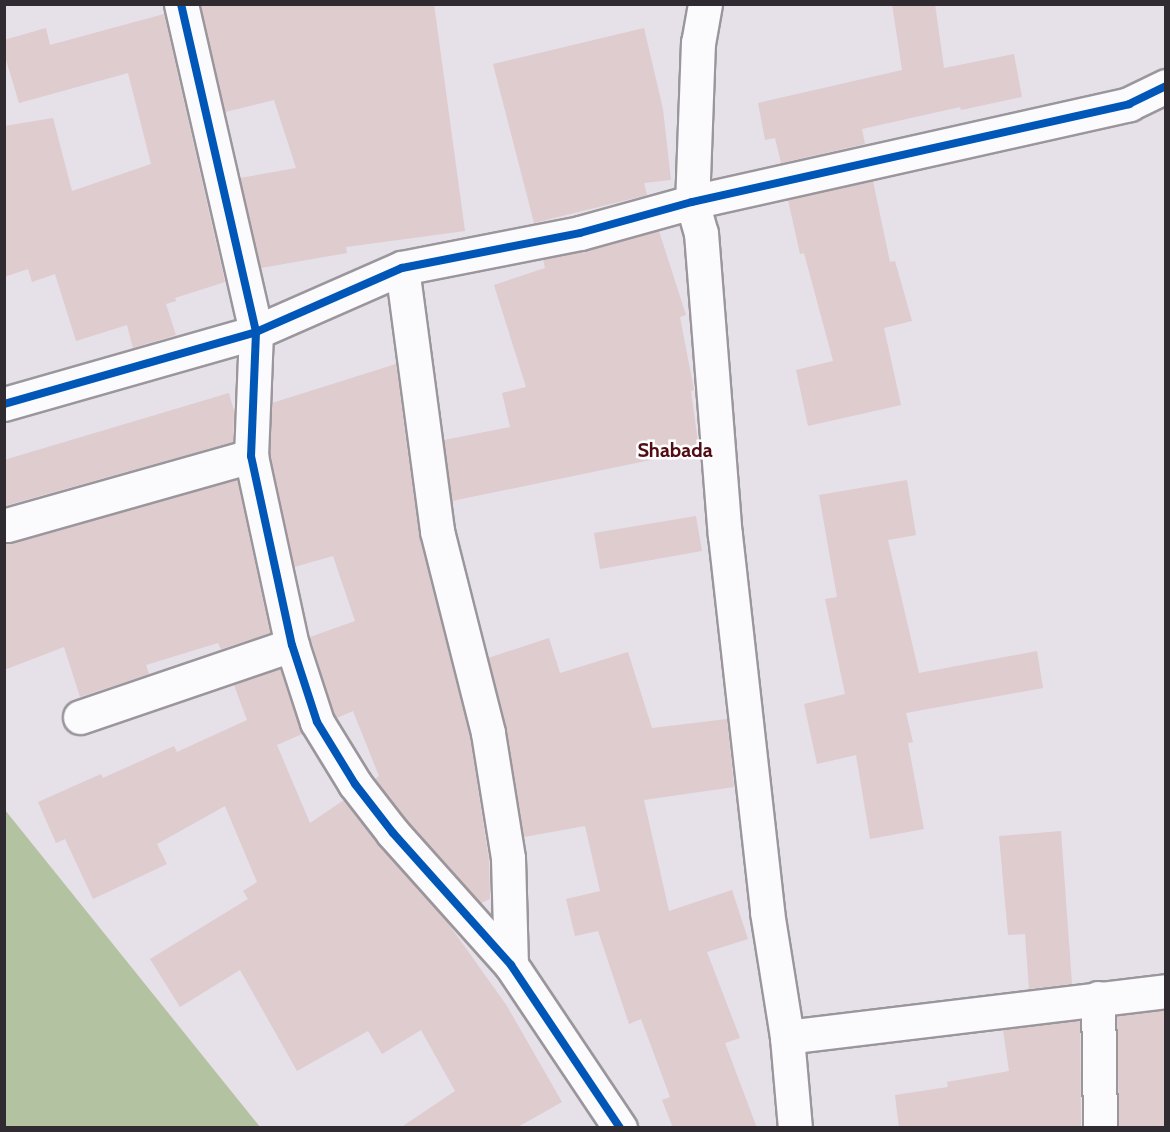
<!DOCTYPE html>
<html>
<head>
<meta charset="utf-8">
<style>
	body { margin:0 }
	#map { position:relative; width:1170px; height:1132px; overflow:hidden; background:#e6e0e8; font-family:Cabin,sans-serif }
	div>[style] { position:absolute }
	.forest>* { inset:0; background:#b3c2a1 }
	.building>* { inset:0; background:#deccce }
	.roads { filter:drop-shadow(2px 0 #9b969c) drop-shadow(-2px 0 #9b969c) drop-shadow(0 2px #9b969c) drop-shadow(0 -2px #9b969c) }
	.minor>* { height:33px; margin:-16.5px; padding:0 16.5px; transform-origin:16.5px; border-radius:16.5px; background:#fbfafc }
	.cycleway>* { height:8px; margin:-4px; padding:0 4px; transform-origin:4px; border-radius:4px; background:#0057b8 }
	span { translate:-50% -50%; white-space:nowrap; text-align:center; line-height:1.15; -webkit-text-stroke:5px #fff; paint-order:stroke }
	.quarter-label { font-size:20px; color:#520c14; font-weight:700 }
	.frame { position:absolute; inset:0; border:6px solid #302b31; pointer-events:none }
</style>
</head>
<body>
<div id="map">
	<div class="forest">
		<div style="clip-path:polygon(5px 809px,5px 810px,260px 1127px,5px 1127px)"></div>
	</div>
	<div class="building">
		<div style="clip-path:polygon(200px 4px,434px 4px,465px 231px,346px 247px,347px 253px,261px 268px,240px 178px,296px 168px,274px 100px,225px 112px)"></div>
		<div style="clip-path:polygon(892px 4px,935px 4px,944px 68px,1014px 54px,1022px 97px,961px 110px,960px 107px,862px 129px,865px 144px,781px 163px,775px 138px,765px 140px,758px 103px,902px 70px)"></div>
		<div style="clip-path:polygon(164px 14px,225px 282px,175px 298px,176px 301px,166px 304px,176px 335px,133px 348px,127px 325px,76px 341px,55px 274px,32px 282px,28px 269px,4px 277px,4px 126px,53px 118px,72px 191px,151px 164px,128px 73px,19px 103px,4px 53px,4px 40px,46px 28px,50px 45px)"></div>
		<div style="clip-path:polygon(644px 28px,663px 109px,671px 180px,644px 183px,647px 195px,534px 223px,493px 64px)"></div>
		<div style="clip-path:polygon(873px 181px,890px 262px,895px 261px,912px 321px,884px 328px,901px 405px,808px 426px,796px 370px,833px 361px,804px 253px,800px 254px,788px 200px)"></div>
		<div style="clip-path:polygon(659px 231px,686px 315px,680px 317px,694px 390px,691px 391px,699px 450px,452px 501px,444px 440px,510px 427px,502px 393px,526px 387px,494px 285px,545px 268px,543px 259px)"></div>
		<div style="clip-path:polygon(396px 364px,419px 535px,470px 737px,489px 860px,490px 899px,481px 903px,407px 821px,375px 779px,379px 776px,353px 711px,337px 718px,334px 714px,310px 637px,355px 621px,333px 556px,294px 567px,270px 454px,272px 403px)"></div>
		<div style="clip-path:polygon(229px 393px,234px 411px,233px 442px,4px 506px,4px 460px)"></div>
		<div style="clip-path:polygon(237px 479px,270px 633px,221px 649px,218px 643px,146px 665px,149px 674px,80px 697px,64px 647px,4px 670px,4px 543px)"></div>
		<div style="clip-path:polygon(907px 480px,916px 535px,888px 540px,919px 673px,1037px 651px,1043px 688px,906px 713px,913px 742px,908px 743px,924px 829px,870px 839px,856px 755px,817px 764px,804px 704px,845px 694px,825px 599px,837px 597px,819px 495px)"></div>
		<div style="clip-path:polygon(696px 516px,702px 551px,600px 569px,594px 533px)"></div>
		<div style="clip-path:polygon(549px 638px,560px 673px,628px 652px,652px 728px,727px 719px,734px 787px,644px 800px,669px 911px,732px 890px,748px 939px,707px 952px,740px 1038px,725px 1043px,757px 1128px,673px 1128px,662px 1100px,670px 1097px,641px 1019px,629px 1024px,598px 931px,575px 936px,566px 899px,600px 891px,585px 826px,524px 837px,507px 730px,488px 658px)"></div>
		<div style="clip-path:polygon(280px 669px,302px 734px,277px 745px,310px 823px,344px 800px,379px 845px,445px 919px,507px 1006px,562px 1102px,516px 1128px,400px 1128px,455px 1091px,421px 1030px,382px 1054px,368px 1031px,297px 1071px,240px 970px,180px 1007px,150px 959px,248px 899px,243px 891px,257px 882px,225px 806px,157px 844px,167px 864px,93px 899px,65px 839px,56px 843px,38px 802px,101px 774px,103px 778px,174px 746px,177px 752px,247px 720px,234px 685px)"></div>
		<div style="clip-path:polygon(1061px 831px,1072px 984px,1029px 989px,1025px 934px,1008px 935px,999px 836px)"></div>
		<div style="clip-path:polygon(1166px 1010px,1166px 1128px,1119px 1128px,1117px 1016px)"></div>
		<div style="clip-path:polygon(1080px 1020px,1081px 1128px,899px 1128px,895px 1095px,948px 1087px,947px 1082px,1009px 1071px,1003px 1030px)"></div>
	</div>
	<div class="roads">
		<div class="minor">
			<div style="left:181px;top:4px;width:336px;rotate:77.1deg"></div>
			<div style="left:256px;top:332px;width:124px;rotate:92.3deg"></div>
			<div style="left:251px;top:456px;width:193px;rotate:77.8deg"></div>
			<div style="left:292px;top:645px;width:81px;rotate:72deg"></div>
			<div style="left:317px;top:722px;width:73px;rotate:58.5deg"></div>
			<div style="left:355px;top:784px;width:62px;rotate:52.2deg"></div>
			<div style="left:393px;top:833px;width:177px;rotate:48.2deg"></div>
			<div style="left:511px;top:965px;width:196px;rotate:56.2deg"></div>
			<div style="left:705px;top:4px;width:39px;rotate:100deg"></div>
			<div style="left:698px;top:42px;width:160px;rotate:92.1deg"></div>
			<div style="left:692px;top:202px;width:32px;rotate:74deg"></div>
			<div style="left:701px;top:233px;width:303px;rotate:85.5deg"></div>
			<div style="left:725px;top:535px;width:379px;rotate:83.6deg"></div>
			<div style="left:767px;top:912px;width:127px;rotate:80.9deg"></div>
			<div style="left:787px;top:1037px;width:91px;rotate:85deg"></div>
			<div style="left:402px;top:268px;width:265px;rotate:82.4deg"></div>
			<div style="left:437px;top:531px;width:208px;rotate:75.8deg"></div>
			<div style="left:488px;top:733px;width:127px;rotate:80.9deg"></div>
			<div style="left:508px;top:858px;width:107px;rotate:88.4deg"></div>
			<div style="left:4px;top:404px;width:262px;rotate:-15.9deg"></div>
			<div style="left:256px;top:332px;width:159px;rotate:-23.7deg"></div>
			<div style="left:402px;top:268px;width:181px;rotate:-11.1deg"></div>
			<div style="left:580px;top:233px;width:116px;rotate:-15.5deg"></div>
			<div style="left:692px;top:202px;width:448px;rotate:-12.6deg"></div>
			<div style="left:1129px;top:104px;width:41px;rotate:-25.9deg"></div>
			<div style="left:7px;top:525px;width:254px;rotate:-15.8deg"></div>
			<div style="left:80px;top:717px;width:224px;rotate:-18.8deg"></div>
			<div style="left:1098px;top:998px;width:130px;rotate:89.1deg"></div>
			<div style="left:787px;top:1037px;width:382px;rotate:-6.9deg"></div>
		</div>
	</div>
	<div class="cycleway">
		<div style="left:181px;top:4px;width:336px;rotate:77.1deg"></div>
		<div style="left:256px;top:332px;width:124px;rotate:92.3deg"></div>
		<div style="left:251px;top:456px;width:193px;rotate:77.8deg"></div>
		<div style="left:292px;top:645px;width:81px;rotate:72deg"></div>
		<div style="left:317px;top:722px;width:73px;rotate:58.5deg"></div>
		<div style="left:355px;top:784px;width:62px;rotate:52.2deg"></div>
		<div style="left:393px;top:833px;width:177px;rotate:48.2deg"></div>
		<div style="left:511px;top:965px;width:196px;rotate:56.2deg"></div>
		<div style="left:4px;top:404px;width:262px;rotate:-15.9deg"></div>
		<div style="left:256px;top:332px;width:159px;rotate:-23.7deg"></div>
		<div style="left:402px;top:268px;width:181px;rotate:-11.1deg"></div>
		<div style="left:580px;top:233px;width:116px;rotate:-15.5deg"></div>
		<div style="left:692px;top:202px;width:448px;rotate:-12.6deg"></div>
		<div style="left:1129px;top:104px;width:41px;rotate:-25.9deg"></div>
	</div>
	<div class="quarter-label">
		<span style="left:675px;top:450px">Shabada</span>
	</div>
	<div class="frame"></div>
</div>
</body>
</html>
